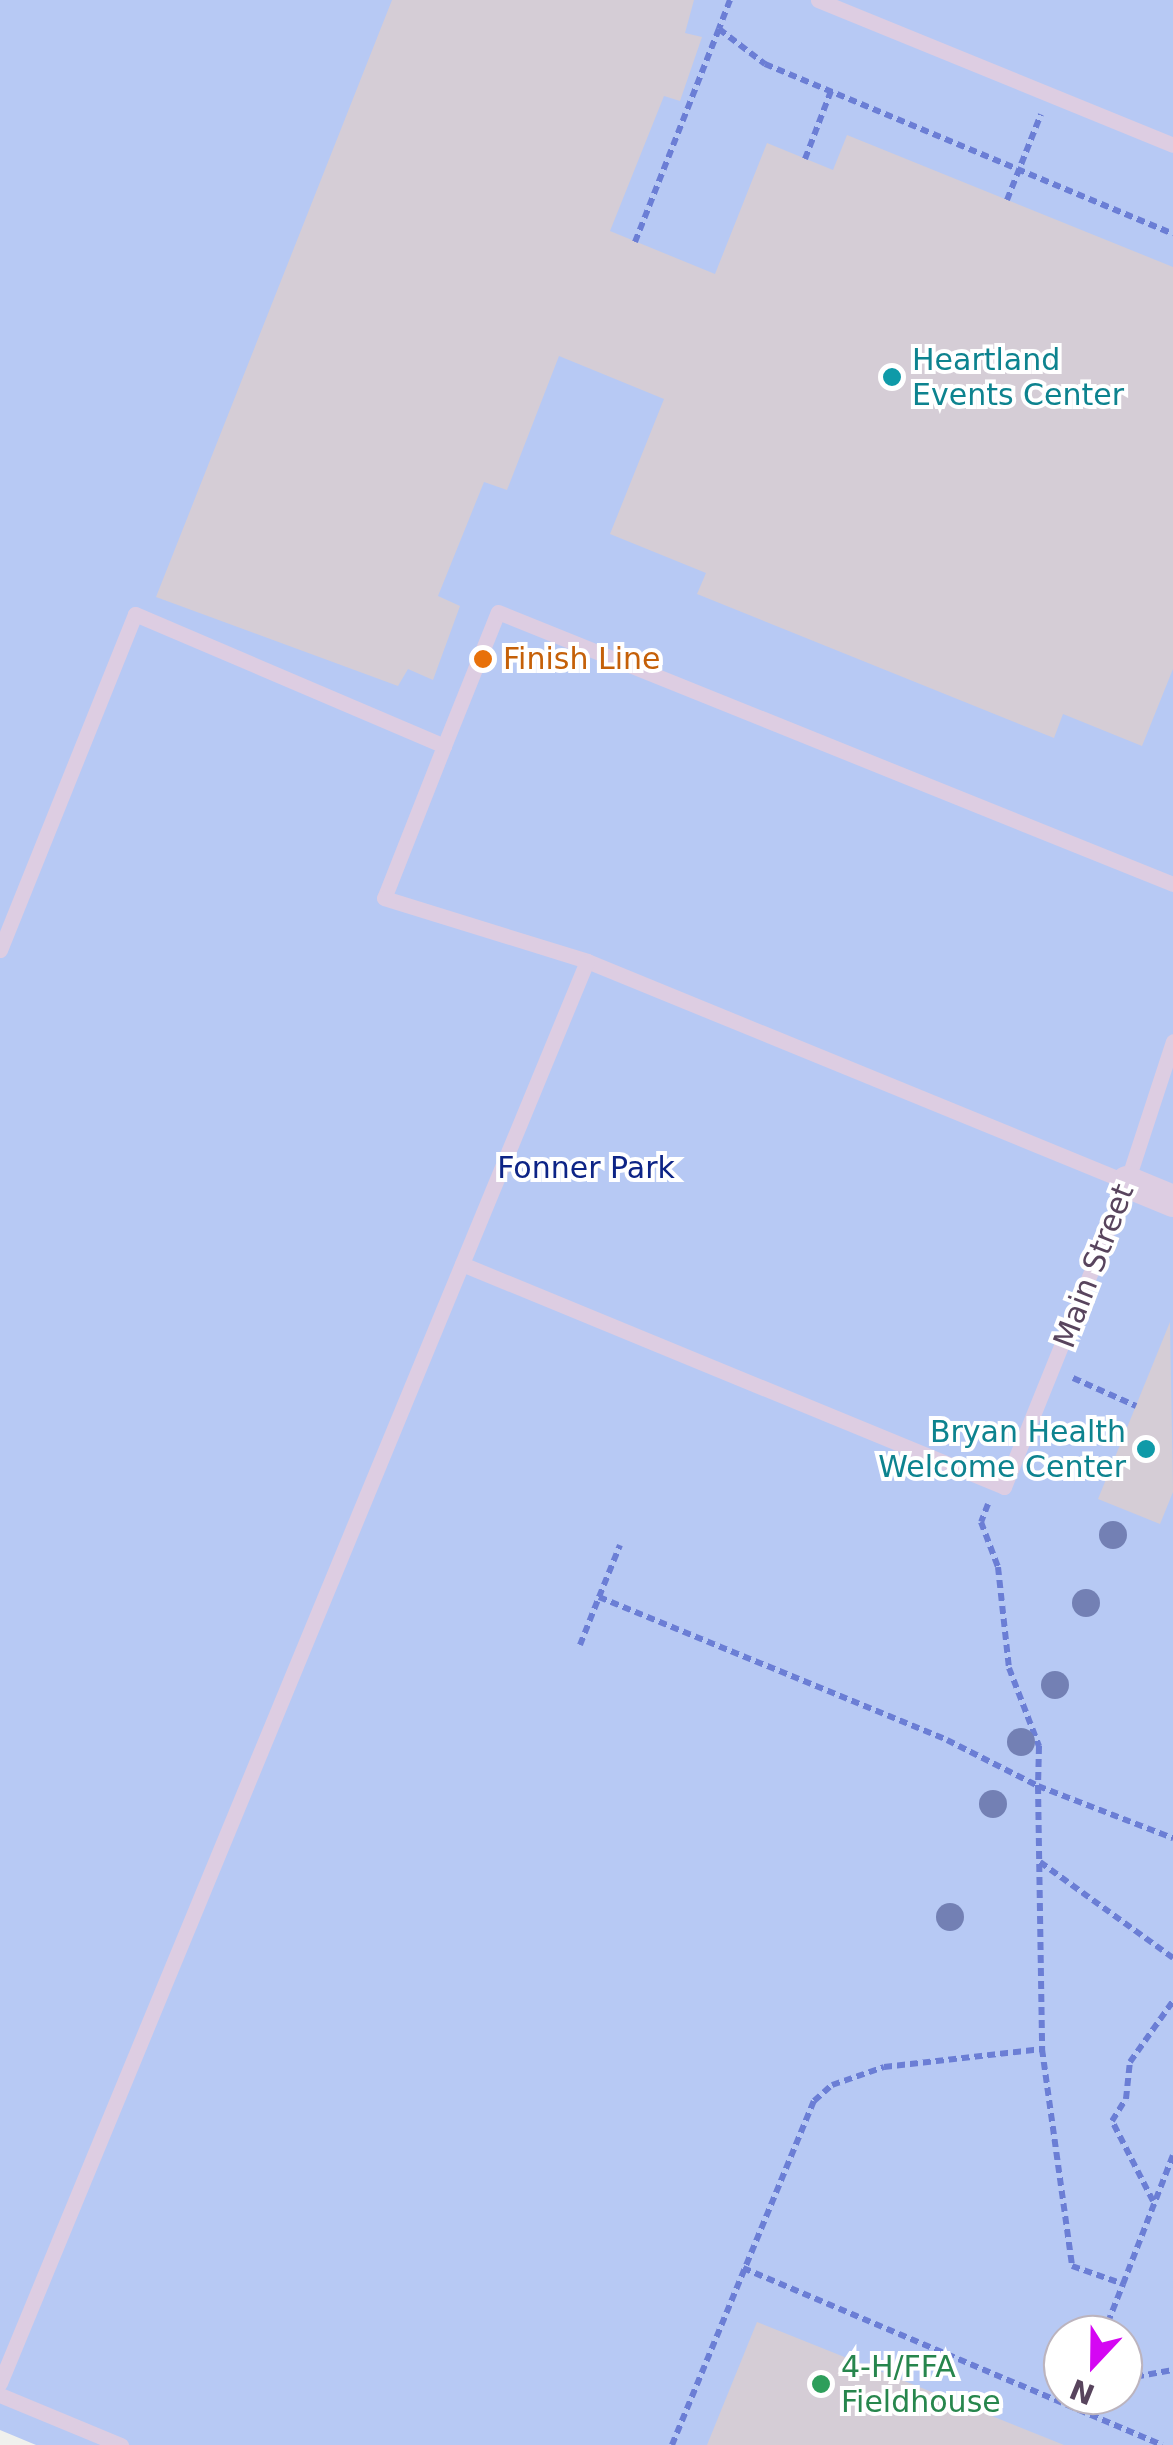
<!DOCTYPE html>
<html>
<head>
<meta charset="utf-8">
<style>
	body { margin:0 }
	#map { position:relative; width:1173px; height:2445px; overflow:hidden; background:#f0f1ed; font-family:"DejaVu Sans",sans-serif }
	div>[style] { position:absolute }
	.green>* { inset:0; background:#b7c9f4 }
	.building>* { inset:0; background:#d5cdd6 }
	.path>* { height:6px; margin-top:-3px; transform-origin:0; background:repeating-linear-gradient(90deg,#6b7ed5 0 8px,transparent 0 13px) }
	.lane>* { height:15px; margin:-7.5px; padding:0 7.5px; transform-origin:7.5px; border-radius:7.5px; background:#ddcde2 }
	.street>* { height:32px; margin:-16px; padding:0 16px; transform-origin:16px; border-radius:16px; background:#ddcde2 }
	.trees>* { width:28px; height:28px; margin:-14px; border-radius:50%; background:#7380b4 }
	.dots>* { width:28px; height:28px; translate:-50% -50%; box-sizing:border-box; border:5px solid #fff; border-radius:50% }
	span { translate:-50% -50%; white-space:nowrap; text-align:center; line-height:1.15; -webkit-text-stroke:8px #fff; paint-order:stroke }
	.culture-label { font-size:30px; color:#0d838f }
	.left { translate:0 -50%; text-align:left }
	.right { translate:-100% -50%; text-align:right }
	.food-label { font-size:30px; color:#c56008 }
	.park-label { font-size:30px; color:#0d2486 }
	.street-label { font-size:30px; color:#58445d }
	.leisure-label { font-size:30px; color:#27864d }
	.north { position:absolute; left:1043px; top:2315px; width:100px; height:100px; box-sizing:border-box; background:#fff; border:2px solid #bcb4be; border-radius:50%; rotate:202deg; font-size:28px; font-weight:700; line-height:40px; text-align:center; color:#58445d }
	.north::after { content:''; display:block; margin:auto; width:35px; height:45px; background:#d506f3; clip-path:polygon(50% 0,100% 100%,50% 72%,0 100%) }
</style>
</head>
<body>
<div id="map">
	<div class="green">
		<div style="clip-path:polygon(evenodd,0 0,1173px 0,1173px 2445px,36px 2445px,0 2430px,0 0,1063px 2335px,1123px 2335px,1123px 2395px,1063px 2395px,1063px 2335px)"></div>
	</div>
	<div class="building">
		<div style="clip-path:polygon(392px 0,694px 0,685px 33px,702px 37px,680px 101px,664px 96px,610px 231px,715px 274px,767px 143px,833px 170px,847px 135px,1173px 267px,1173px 669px,1142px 746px,1063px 714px,1054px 738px,697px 594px,706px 573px,610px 534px,664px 399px,559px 356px,507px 490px,484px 482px,438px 596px,460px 606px,433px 680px,408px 669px,398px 686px,156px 597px)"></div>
		<div style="clip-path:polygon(1170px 1322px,1173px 1492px,1160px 1524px,1098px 1499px)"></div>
		<div style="clip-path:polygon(757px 2322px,1064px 2445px,707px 2445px)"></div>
	</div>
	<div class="path">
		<div style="left:730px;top:0;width:31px;rotate:111deg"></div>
		<div style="left:719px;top:29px;width:58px;rotate:37.3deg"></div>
		<div style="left:765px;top:64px;width:442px;rotate:22.6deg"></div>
		<div style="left:805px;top:159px;width:73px;rotate:-69.1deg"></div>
		<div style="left:1007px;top:200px;width:92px;rotate:-68.4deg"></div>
		<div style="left:635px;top:242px;width:229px;rotate:-68.5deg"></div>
		<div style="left:1073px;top:1378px;width:69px;rotate:24deg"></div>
		<div style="left:988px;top:1504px;width:19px;rotate:111deg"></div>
		<div style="left:981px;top:1522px;width:48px;rotate:69.3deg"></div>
		<div style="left:998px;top:1567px;width:102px;rotate:83.8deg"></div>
		<div style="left:1009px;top:1668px;width:84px;rotate:69deg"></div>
		<div style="left:1039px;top:1746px;width:40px;rotate:91.4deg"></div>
		<div style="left:1038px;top:1786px;width:145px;rotate:21.1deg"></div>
		<div style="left:599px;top:1597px;width:56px;rotate:-68deg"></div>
		<div style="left:580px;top:1645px;width:52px;rotate:-68.4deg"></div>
		<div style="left:599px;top:1597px;width:376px;rotate:22.3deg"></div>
		<div style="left:947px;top:1740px;width:102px;rotate:26.8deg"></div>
		<div style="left:1038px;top:1786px;width:263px;rotate:89.1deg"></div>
		<div style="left:1042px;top:2049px;width:219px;rotate:82.1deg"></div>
		<div style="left:1072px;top:2266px;width:54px;rotate:19.4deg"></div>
		<div style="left:1123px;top:2284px;width:138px;rotate:-68.8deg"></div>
		<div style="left:1040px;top:1862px;width:164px;rotate:35.8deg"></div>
		<div style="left:1153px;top:2201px;width:90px;rotate:-117.1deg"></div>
		<div style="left:1112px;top:2121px;width:26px;rotate:-58deg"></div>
		<div style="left:1126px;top:2099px;width:37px;rotate:-84deg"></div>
		<div style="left:1130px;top:2062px;width:75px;rotate:-54.8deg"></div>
		<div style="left:743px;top:2268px;width:455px;rotate:22.9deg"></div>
		<div style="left:1103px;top:2335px;width:55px;rotate:-68.6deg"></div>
		<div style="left:1123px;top:2379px;width:51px;rotate:-10.2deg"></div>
		<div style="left:672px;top:2445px;width:372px;rotate:-67.6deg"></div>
		<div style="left:814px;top:2101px;width:24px;rotate:-42deg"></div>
		<div style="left:832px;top:2085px;width:55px;rotate:-19.1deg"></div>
		<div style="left:884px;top:2067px;width:159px;rotate:-6.5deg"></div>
	</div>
	<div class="lane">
		<div style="left:818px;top:0;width:383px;rotate:22.2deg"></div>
		<div style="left:444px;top:746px;width:163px;rotate:111.5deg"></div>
		<div style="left:384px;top:898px;width:213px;rotate:17.2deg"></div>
		<div style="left:587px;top:961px;width:583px;rotate:22.26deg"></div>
		<div style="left:0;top:950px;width:362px;rotate:-68.1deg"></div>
		<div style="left:135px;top:614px;width:336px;rotate:23.1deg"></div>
		<div style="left:444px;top:746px;width:144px;rotate:-68.1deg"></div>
		<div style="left:498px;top:612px;width:728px;rotate:21.95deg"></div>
		<div style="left:462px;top:1264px;width:586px;rotate:22.36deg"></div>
		<div style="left:1004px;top:1487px;width:329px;rotate:-68deg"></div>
		<div style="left:1127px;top:1182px;width:148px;rotate:-71.9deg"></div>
		<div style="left:0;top:2383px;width:1538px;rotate:-67.57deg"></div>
		<div style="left:0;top:2395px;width:131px;rotate:22.5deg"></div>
	</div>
	<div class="street">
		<div style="left:1127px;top:1182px;width:50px;rotate:22.4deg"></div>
	</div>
	<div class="trees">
		<div style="left:1113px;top:1535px"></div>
		<div style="left:1086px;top:1603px"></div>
		<div style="left:1055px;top:1685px"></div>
		<div style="left:1021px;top:1742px"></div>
		<div style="left:993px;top:1804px"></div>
		<div style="left:950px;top:1917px"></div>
	</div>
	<div class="dots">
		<div style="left:892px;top:377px;background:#0f9aa8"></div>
		<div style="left:483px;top:659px;background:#e8710a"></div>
		<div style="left:1146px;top:1449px;background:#0f9aa8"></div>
		<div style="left:821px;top:2384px;background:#2e9e5b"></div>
	</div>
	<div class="culture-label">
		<span class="left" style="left:912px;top:377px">Heartland<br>Events Center</span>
		<span class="right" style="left:1126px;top:1449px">Bryan Health<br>Welcome Center</span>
	</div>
	<div class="food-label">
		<span class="left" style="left:503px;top:659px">Finish Line</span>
	</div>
	<div class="park-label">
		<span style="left:586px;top:1168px">Fonner Park</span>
	</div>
	<div class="street-label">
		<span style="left:1094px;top:1266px;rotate:-69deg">Main Street</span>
	</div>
	<div class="leisure-label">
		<span class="left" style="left:841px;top:2384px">4-H/FFA<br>Fieldhouse</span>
	</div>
	<div class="north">N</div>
</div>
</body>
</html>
